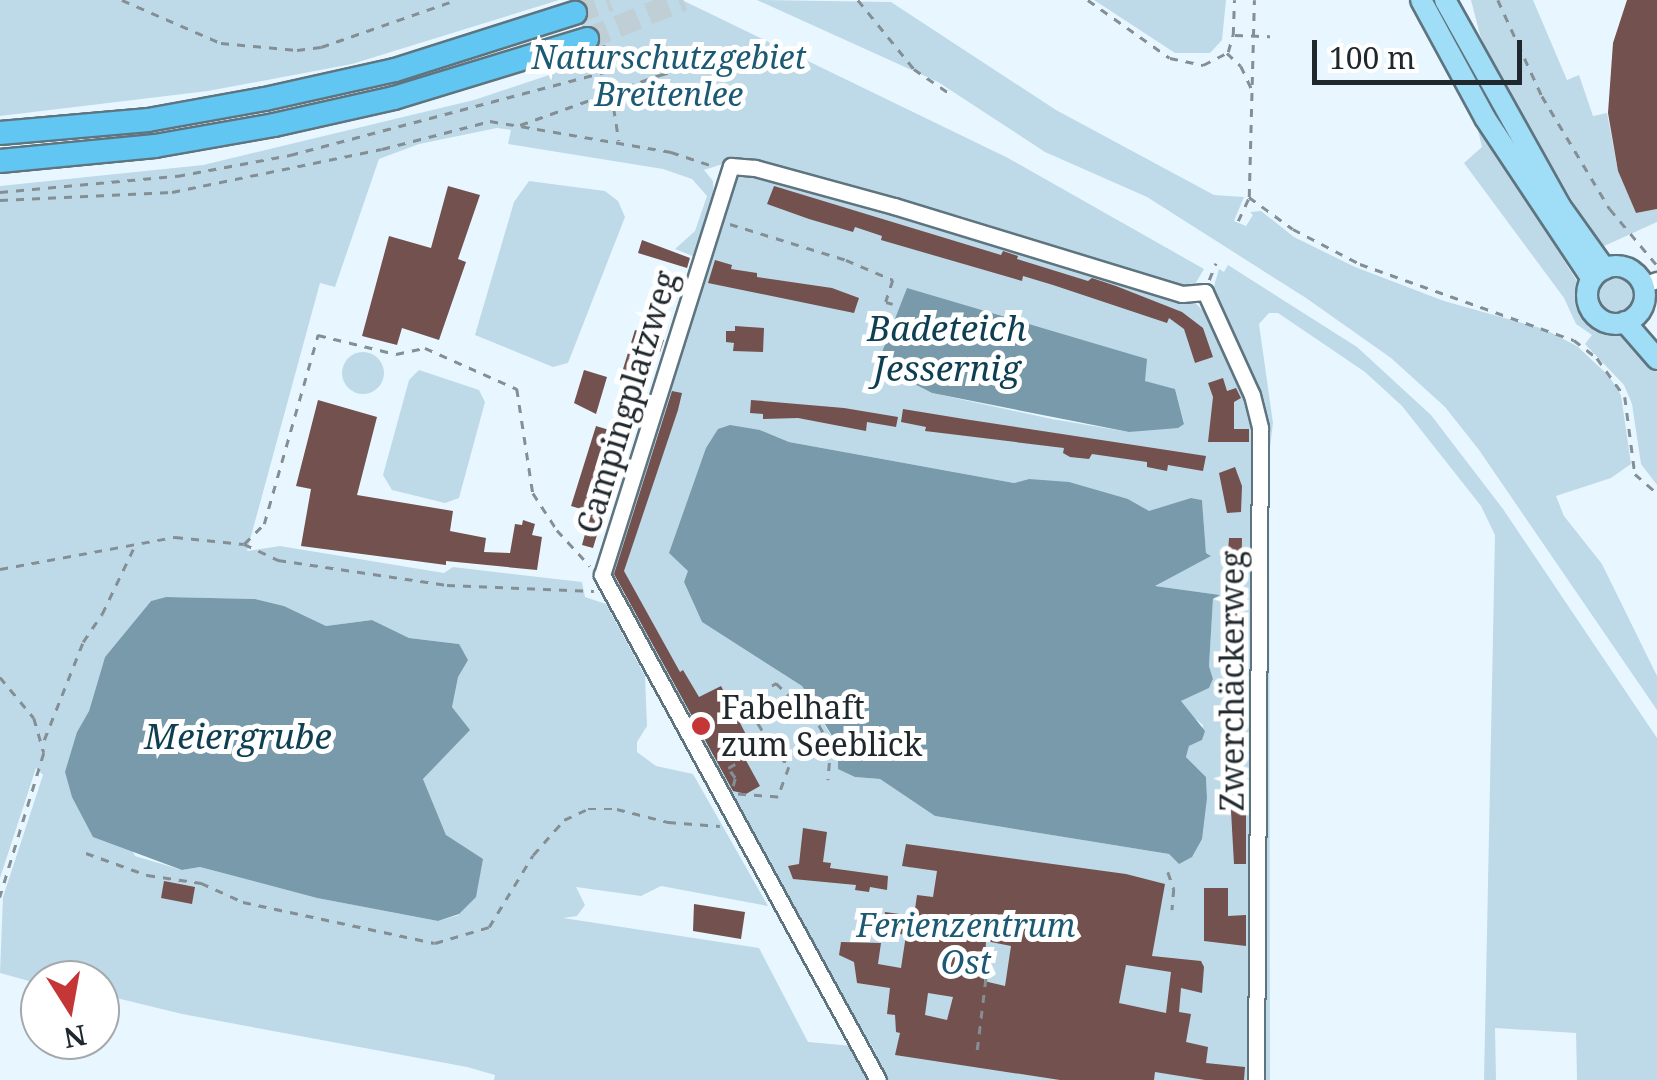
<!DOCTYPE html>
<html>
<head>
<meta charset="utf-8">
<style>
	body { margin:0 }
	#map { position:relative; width:1657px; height:1080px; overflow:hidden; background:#e8f7ff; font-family:"Noto Serif",serif }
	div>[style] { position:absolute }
	.green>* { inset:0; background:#bedae8 }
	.round { border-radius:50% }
	.water>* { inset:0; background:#789aab }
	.building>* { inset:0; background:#72514e }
	.highway-tunnel>* { height:22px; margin-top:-11px; transform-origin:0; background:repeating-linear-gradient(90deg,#c0ced5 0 22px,transparent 0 33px) }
	.path>* { height:2.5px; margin-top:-1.25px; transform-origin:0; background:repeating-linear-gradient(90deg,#838f95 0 8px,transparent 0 16px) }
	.roads { filter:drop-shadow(2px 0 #5e747f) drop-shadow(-2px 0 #5e747f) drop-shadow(0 2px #5e747f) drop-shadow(0 -2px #5e747f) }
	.minor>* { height:15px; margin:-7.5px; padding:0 7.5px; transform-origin:7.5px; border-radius:7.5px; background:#fff }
	.major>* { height:20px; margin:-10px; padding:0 10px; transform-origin:10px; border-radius:10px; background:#a0ddf7 }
	.major>.ring { margin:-10px; padding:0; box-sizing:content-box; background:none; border:20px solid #a0ddf7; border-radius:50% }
	.highway>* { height:22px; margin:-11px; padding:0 11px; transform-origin:11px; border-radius:11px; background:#61c6f2 }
	.dots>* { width:28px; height:28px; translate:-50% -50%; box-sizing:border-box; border:5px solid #fff; border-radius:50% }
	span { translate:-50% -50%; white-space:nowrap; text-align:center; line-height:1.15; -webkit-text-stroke:10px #fff; paint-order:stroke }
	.park-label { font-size:32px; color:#1c5a74; font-style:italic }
	.street-label { font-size:32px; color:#1f282d }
	.poi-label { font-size:32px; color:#1f282d }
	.left { translate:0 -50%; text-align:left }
	.water-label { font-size:35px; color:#0e3e52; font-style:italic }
	.north { position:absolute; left:20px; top:960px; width:100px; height:100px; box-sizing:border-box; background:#fff; border:2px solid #a5a9ab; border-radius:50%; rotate:169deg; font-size:28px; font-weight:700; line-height:40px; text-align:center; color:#1f282d }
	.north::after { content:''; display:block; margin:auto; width:35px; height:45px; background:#c53637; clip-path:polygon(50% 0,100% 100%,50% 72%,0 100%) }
	.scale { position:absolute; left:1312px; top:40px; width:210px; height:45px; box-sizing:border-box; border:5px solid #1f282d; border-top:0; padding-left:12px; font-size:30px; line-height:35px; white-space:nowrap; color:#1f282d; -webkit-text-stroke:8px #fff; paint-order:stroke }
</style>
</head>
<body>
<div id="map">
	<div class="green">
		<div style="clip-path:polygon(0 0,559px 0,352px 64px,208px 91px,0 116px)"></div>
		<div style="clip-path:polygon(evenodd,573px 0,682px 0,1008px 158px,1204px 269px,1195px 284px,1182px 287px,961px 216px,732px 161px,704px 170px,713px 181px,714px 198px,695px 257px,675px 249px,695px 231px,707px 196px,692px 179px,663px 169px,508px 144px,511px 130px,497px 128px,419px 144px,379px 159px,335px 287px,320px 283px,247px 551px,280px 546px,444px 573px,453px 567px,582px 582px,585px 597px,606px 604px,645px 676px,647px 726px,637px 742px,637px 752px,656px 766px,693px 774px,768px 906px,661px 886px,641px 896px,576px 887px,585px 905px,577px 916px,563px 918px,759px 948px,808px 1042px,853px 1046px,872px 1080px,494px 1080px,495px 1075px,467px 1067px,182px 1014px,100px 994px,100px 980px,40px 980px,40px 984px,0 973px,3px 897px,43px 775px,36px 768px,0 878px,0 186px,203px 165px,474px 100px,594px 60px,573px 0,166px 597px,255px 599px,284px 606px,326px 626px,372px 620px,409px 638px,459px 644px,452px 707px,469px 730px,423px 779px,446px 835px,459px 915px,438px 921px,317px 898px,200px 867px,182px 870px,135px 856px,77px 732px,89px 711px,105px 657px,151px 601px,166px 597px)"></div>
		<div style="clip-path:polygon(757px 0,891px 2px,1056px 110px,1214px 195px,1244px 197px,1234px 221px,1246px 226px,1253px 215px,1250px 212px,1261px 211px,1294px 237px,1355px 267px,1444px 301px,1544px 329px,1577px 346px,1609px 376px,1621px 395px,1631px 464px,1611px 478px,1556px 496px,1564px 516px,1602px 564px,1657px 676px,1657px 710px,1479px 450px,1445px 407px,1391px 358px,1306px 298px,1147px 197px,1045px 152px,938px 82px)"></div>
		<div style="clip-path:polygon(1094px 0,1226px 0,1222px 40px,1210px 53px,1175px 53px)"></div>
		<div style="clip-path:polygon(1409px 0,1490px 143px,1580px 286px,1586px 317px,1605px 331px,1619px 333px,1657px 372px,1657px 485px,1641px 464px,1632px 404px,1624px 385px,1585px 344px,1592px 335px,1576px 324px,1564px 298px,1464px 163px,1482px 147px,1477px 126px)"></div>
		<div style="clip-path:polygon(1471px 0,1533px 0,1567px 80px,1579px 75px,1593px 116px,1607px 113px,1618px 171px,1636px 213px,1657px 209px,1657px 222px,1602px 247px,1507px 99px,1480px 35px)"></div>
		<div style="clip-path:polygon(evenodd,736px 175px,758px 177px,1192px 300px,1212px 319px,1248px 401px,1254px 431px,1256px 740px,1248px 1080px,884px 1080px,868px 1051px,875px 1051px,817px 959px,609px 572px,736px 175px,1146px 359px,1144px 381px,1175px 389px,1184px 423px,1129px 432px,1052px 419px,932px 393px,877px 365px,1146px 359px,736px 175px,760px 430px,789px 442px,1014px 483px,1029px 479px,1128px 499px,1149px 512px,1191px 498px,1202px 500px,1206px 553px,1210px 555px,1155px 586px,1219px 595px,1213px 598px,1209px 666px,1213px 679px,1209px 688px,1181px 701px,1182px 708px,1203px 725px,1202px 740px,1189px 746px,1186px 757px,1206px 777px,1207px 798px,1179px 864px,1169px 854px,935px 816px,880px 779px,855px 777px,802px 686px,702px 622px,684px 582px,760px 430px)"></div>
		<div style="clip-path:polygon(529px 181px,605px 191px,618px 201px,625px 217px,568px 363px,553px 367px,475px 335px,514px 202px)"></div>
		<div style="clip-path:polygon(1228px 265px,1357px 347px,1431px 415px,1503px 509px,1657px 738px,1657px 1080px,1577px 1080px,1576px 1033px,1495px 1028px,1496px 1080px,1484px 1080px,1495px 535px,1481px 506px,1402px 406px,1365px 372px,1278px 313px,1269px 313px,1259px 324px,1273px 423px,1269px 456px,1270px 1080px,1263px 1080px,1266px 432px,1212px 293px,1219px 269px,1224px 272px)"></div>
		<div class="round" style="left:1595px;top:274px;width:42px;height:42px"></div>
		<div class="round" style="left:342px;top:352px;width:42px;height:42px"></div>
		<div style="clip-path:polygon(419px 370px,479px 390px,485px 402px,459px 498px,445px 503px,392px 490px,383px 475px,409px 380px)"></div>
	</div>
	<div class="water">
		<div style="clip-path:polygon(907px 288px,1147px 359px,1145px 381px,1175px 389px,1184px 424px,1178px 428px,1129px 432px,932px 393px,877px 365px)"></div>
		<div style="clip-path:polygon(730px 425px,760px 430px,789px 442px,1014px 483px,1029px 479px,1069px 482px,1128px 499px,1149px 511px,1191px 498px,1202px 500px,1206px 553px,1211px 556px,1155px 586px,1220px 595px,1213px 599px,1209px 666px,1213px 679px,1209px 688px,1181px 701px,1205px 731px,1202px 740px,1189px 746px,1186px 757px,1206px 777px,1207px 798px,1202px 839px,1192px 857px,1179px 864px,1169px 854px,935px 816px,880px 779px,855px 777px,838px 769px,838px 746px,802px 686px,702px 622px,684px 582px,688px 571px,669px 553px,706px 448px,718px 429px)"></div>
		<div style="clip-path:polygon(166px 597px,255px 599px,284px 606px,326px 626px,372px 620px,409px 638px,459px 644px,468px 660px,458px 677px,452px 707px,470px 730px,423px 779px,446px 835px,483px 859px,476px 897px,459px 914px,438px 921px,317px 898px,200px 867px,182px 870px,93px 837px,72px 797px,65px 772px,77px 732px,89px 711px,105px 657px,151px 601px)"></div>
	</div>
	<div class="building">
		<div style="clip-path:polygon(1627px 0,1657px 0,1657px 209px,1636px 213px,1618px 171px,1608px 113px,1613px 43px)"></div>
		<div style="clip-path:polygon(448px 186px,480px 195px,458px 259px,466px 262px,439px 340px,402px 328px,397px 345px,362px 336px,389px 236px,431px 248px)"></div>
		<div style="clip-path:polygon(774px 186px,1001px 255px,1003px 251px,1018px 256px,1017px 259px,1088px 281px,1092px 278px,1116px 286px,1182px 312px,1203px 328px,1213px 357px,1195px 363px,1184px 329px,1169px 318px,1167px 323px,1053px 285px,1023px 276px,1022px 281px,881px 240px,882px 236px,855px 227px,853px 232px,809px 219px,767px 204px)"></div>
		<div style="clip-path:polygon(642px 240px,690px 258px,687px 268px,638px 253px)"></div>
		<div style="clip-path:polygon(715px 260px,732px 265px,731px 269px,757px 273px,757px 277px,832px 288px,859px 298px,854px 313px,708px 283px)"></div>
		<div style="clip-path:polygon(735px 326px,764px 328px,763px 352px,733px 351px,734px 343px,726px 342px,726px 331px,735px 331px)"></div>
		<div style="clip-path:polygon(635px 330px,664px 340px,660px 352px,654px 350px,593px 548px,582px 545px,591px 512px,571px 506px,596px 426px,616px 432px,629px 385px,619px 382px)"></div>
		<div style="clip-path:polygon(584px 370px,607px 377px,596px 414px,574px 403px)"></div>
		<div style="clip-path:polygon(1223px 378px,1227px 391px,1236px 388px,1241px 398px,1234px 402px,1234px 429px,1249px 429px,1249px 442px,1208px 442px,1213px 397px,1208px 383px)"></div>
		<div style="clip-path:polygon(672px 391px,682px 393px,678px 410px,624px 571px,680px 672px,683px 670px,699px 697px,721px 686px,754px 750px,743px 755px,760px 786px,746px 794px,733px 791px,614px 574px)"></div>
		<div style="clip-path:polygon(318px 400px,377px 417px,357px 495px,453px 511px,450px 531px,486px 538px,484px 552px,510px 553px,515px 524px,522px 525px,523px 520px,535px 524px,532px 535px,542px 537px,537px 570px,446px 561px,446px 565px,301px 546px,311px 489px,296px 486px)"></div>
		<div style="clip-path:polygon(751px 400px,844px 408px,898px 417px,896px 427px,867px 422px,866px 431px,798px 418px,763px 419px,763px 414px,750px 413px)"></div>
		<div style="clip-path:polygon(903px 409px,964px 419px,1206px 456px,1203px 471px,1168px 465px,1167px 471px,1147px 467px,1147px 462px,1092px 454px,1089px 459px,1070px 457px,1063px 453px,1064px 448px,925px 431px,926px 427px,901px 422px)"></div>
		<div style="clip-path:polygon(1235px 467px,1242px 486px,1241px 512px,1227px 513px,1219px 473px)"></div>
		<div style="clip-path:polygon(1229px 538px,1242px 538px,1240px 639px,1247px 642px,1238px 709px,1243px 731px,1231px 734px,1227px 721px,1219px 721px,1218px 706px,1226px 706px,1234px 679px,1225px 680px,1225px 654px,1221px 654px)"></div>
		<div style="clip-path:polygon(1230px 793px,1246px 793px,1246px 864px,1234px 864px)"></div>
		<div style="clip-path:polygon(803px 828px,827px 832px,823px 862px,831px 863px,830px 868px,888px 876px,887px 890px,870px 887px,869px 892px,855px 890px,856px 885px,793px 879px,788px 866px,799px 864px)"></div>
		<div style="clip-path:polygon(evenodd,906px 844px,1126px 874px,1165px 884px,1152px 956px,1201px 961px,1204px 967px,1202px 993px,1181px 988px,1179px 1012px,1191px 1014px,1186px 1042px,1208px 1047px,1206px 1063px,1245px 1067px,1244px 1080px,1205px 1080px,1155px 1072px,1154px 1080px,1060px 1080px,895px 1055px,900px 1033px,896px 1032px,895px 1015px,887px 1014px,890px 988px,857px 983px,854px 962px,839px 955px,841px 942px,881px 943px,878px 964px,901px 968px,906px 935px,882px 931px,885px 912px,914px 916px,917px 895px,933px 897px,937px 871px,902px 866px,906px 844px,986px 941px,1011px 946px,1005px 986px,984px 981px,986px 941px,906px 844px,1126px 965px,1171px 972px,1166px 1013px,1119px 1003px,1126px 965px,906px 844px,928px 993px,953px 997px,947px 1020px,925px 1015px,928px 993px)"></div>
		<div style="clip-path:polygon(164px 881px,195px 887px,192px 904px,161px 898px)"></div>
		<div style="clip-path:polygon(1204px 888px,1228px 888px,1228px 916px,1246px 915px,1246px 946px,1204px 941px)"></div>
		<div style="clip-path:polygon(694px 904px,745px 912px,741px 939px,693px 931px)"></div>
	</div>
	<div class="highway-tunnel">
		<div style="left:575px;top:13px;width:37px;rotate:-20deg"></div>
		<div style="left:587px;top:39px;width:104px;rotate:-22.1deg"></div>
	</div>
	<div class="path">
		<div style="left:122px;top:0;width:108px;rotate:23.5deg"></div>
		<div style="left:221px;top:43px;width:76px;rotate:5.3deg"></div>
		<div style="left:297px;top:50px;width:24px;rotate:-7deg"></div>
		<div style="left:321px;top:47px;width:143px;rotate:-19.2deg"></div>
		<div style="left:858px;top:0;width:89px;rotate:50.9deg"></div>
		<div style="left:914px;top:69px;width:46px;rotate:34.4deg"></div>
		<div style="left:1088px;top:0;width:100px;rotate:35.3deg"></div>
		<div style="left:1170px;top:58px;width:34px;rotate:12deg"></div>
		<div style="left:1203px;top:65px;width:27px;rotate:-27deg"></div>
		<div style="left:1227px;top:53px;width:19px;rotate:43deg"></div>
		<div style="left:1241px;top:66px;width:29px;rotate:65deg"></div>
		<div style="left:1498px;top:0;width:106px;rotate:65.4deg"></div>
		<div style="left:1542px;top:96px;width:132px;rotate:59deg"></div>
		<div style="left:1610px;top:209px;width:72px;rotate:50.1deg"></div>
		<div style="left:1235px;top:35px;width:35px;rotate:2deg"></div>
		<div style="left:604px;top:45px;width:97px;rotate:81.1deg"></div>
		<div style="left:1228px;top:52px;width:18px;rotate:-74deg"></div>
		<div style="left:1233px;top:35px;width:35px;rotate:-88deg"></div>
		<div style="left:520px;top:125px;width:149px;rotate:-19.7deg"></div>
		<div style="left:660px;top:75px;width:89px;rotate:-16.4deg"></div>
		<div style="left:745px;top:50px;width:19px;rotate:-32deg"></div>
		<div style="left:0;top:192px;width:178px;rotate:-5.2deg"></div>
		<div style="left:177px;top:176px;width:115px;rotate:-10.5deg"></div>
		<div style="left:290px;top:155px;width:330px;rotate:-14.8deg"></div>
		<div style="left:1249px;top:197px;width:54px;rotate:36deg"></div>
		<div style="left:1293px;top:229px;width:76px;rotate:27.6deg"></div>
		<div style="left:1360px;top:264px;width:227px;rotate:19.6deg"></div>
		<div style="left:1574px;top:340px;width:29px;rotate:38deg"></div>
		<div style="left:1597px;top:358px;width:48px;rotate:54.3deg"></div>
		<div style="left:1625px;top:397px;width:78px;rotate:82.6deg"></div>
		<div style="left:1635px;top:474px;width:29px;rotate:41deg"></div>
		<div style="left:0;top:200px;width:172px;rotate:-2.7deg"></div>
		<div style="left:172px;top:192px;width:214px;rotate:-11.6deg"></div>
		<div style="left:382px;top:149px;width:112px;rotate:-14.5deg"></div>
		<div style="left:490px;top:121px;width:184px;rotate:9.7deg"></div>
		<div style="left:671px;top:152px;width:44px;rotate:18.4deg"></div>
		<div style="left:1238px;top:221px;width:26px;rotate:-65deg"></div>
		<div style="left:1249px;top:197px;width:197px;rotate:-88.5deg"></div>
		<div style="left:730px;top:224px;width:121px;rotate:17.2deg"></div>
		<div style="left:846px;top:260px;width:51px;rotate:23.1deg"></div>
		<div style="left:893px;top:280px;width:23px;rotate:108deg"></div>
		<div style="left:886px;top:302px;width:7px;rotate:16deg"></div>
		<div style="left:1209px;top:280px;width:18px;rotate:-68deg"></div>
		<div style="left:244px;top:544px;width:28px;rotate:-45deg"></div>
		<div style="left:264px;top:524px;width:197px;rotate:-74.1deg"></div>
		<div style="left:318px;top:335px;width:80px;rotate:13.7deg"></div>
		<div style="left:396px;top:354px;width:30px;rotate:-12deg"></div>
		<div style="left:425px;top:348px;width:101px;rotate:24deg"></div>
		<div style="left:517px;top:389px;width:105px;rotate:81.3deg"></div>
		<div style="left:533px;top:493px;width:44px;rotate:57deg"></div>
		<div style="left:557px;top:530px;width:49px;rotate:47.5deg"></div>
		<div style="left:0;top:569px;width:178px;rotate:-10.4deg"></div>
		<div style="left:175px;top:537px;width:69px;rotate:5.8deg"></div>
		<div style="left:244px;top:544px;width:38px;rotate:25deg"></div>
		<div style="left:278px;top:560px;width:171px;rotate:8.4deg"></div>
		<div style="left:447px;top:585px;width:147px;rotate:2.3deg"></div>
		<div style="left:0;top:677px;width:53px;rotate:50.3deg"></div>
		<div style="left:34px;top:718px;width:36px;rotate:74deg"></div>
		<div style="left:44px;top:753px;width:151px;rotate:107deg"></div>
		<div style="left:44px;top:740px;width:105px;rotate:-68.3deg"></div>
		<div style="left:83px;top:642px;width:34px;rotate:-56deg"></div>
		<div style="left:102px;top:614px;width:76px;rotate:-64.4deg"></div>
		<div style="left:770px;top:744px;width:50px;rotate:-121.2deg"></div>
		<div style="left:744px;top:701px;width:37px;rotate:-29deg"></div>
		<div style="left:776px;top:683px;width:60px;rotate:44.3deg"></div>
		<div style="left:819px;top:725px;width:25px;rotate:61deg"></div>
		<div style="left:831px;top:747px;width:33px;rotate:95deg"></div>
		<div style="left:733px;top:786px;width:8px;rotate:-76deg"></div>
		<div style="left:735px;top:778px;width:12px;rotate:-125deg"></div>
		<div style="left:728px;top:768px;width:48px;rotate:-29.7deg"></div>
		<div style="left:770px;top:744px;width:30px;rotate:50deg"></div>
		<div style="left:789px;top:767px;width:32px;rotate:110deg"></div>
		<div style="left:778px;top:797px;width:41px;rotate:-175.8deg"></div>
		<div style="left:86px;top:853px;width:65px;rotate:19.8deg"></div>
		<div style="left:147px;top:875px;width:55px;rotate:8.4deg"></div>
		<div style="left:201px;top:883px;width:46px;rotate:24.3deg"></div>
		<div style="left:243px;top:902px;width:196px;rotate:12.1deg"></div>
		<div style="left:435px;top:943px;width:56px;rotate:-16.5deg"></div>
		<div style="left:489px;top:927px;width:84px;rotate:-58.6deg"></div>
		<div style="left:533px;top:855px;width:47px;rotate:-48.5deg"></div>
		<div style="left:564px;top:820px;width:26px;rotate:-25deg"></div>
		<div style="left:588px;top:809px;width:29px"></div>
		<div style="left:617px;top:809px;width:53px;rotate:14.3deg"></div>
		<div style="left:668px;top:822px;width:52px;rotate:4.4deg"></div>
		<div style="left:1168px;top:872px;width:18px;rotate:71deg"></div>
		<div style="left:1174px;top:889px;width:21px;rotate:95deg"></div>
		<div style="left:977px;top:1050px;width:100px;rotate:-83.1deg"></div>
	</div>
	<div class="roads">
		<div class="minor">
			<div style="left:1643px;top:285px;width:15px;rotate:-20deg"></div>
			<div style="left:878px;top:1080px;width:576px;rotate:-118.66deg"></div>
			<div style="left:602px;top:575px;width:429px;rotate:-72.5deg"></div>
			<div style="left:731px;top:166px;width:24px;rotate:5deg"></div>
			<div style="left:755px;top:168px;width:144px;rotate:15.3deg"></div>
			<div style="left:894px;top:206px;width:301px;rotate:17deg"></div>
			<div style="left:1182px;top:294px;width:23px;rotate:-5deg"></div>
			<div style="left:1205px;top:292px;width:113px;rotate:65.5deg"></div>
			<div style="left:1252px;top:395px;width:34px;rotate:76deg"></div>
			<div style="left:1260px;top:428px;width:652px;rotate:90.35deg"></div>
		</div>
		<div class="major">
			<div style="left:1421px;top:0;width:134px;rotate:61.5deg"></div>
			<div style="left:1485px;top:118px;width:193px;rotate:56.4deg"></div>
			<div style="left:1445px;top:0;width:236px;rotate:60.8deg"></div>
			<div style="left:1560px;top:206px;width:77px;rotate:54.5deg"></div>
			<div class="ring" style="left:1587px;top:266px;width:38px;height:38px"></div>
			<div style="left:1625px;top:322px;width:49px;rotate:49.1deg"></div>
		</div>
		<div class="highway">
			<div style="left:0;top:133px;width:149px;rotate:-5deg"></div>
			<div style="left:148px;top:120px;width:119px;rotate:-10.2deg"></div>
			<div style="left:265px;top:99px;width:133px;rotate:-12.6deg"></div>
			<div style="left:395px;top:70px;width:189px;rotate:-17.6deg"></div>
			<div style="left:0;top:161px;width:156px;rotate:-5.5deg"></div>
			<div style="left:155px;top:146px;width:121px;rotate:-10deg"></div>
			<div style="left:274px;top:125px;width:123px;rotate:-12.7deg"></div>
			<div style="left:394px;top:98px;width:202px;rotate:-17deg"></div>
		</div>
	</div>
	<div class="dots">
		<div style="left:701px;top:726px;background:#c53637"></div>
	</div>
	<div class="park-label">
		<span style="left:669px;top:76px">Naturschutzgebiet<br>Breitenlee</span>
		<span style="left:966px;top:944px">Ferienzentrum<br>Ost</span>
	</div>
	<div class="street-label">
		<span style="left:627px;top:402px;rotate:-73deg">Campingplatzweg</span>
		<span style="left:1232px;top:681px;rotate:-90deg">Zwerchäckerweg</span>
	</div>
	<div class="poi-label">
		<span class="left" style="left:721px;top:726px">Fabelhaft<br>zum Seeblick</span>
	</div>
	<div class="water-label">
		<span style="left:947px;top:348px">Badeteich<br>Jessernig</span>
		<span style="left:238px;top:736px">Meiergrube</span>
	</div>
	<div class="north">N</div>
	<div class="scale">100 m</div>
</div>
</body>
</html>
